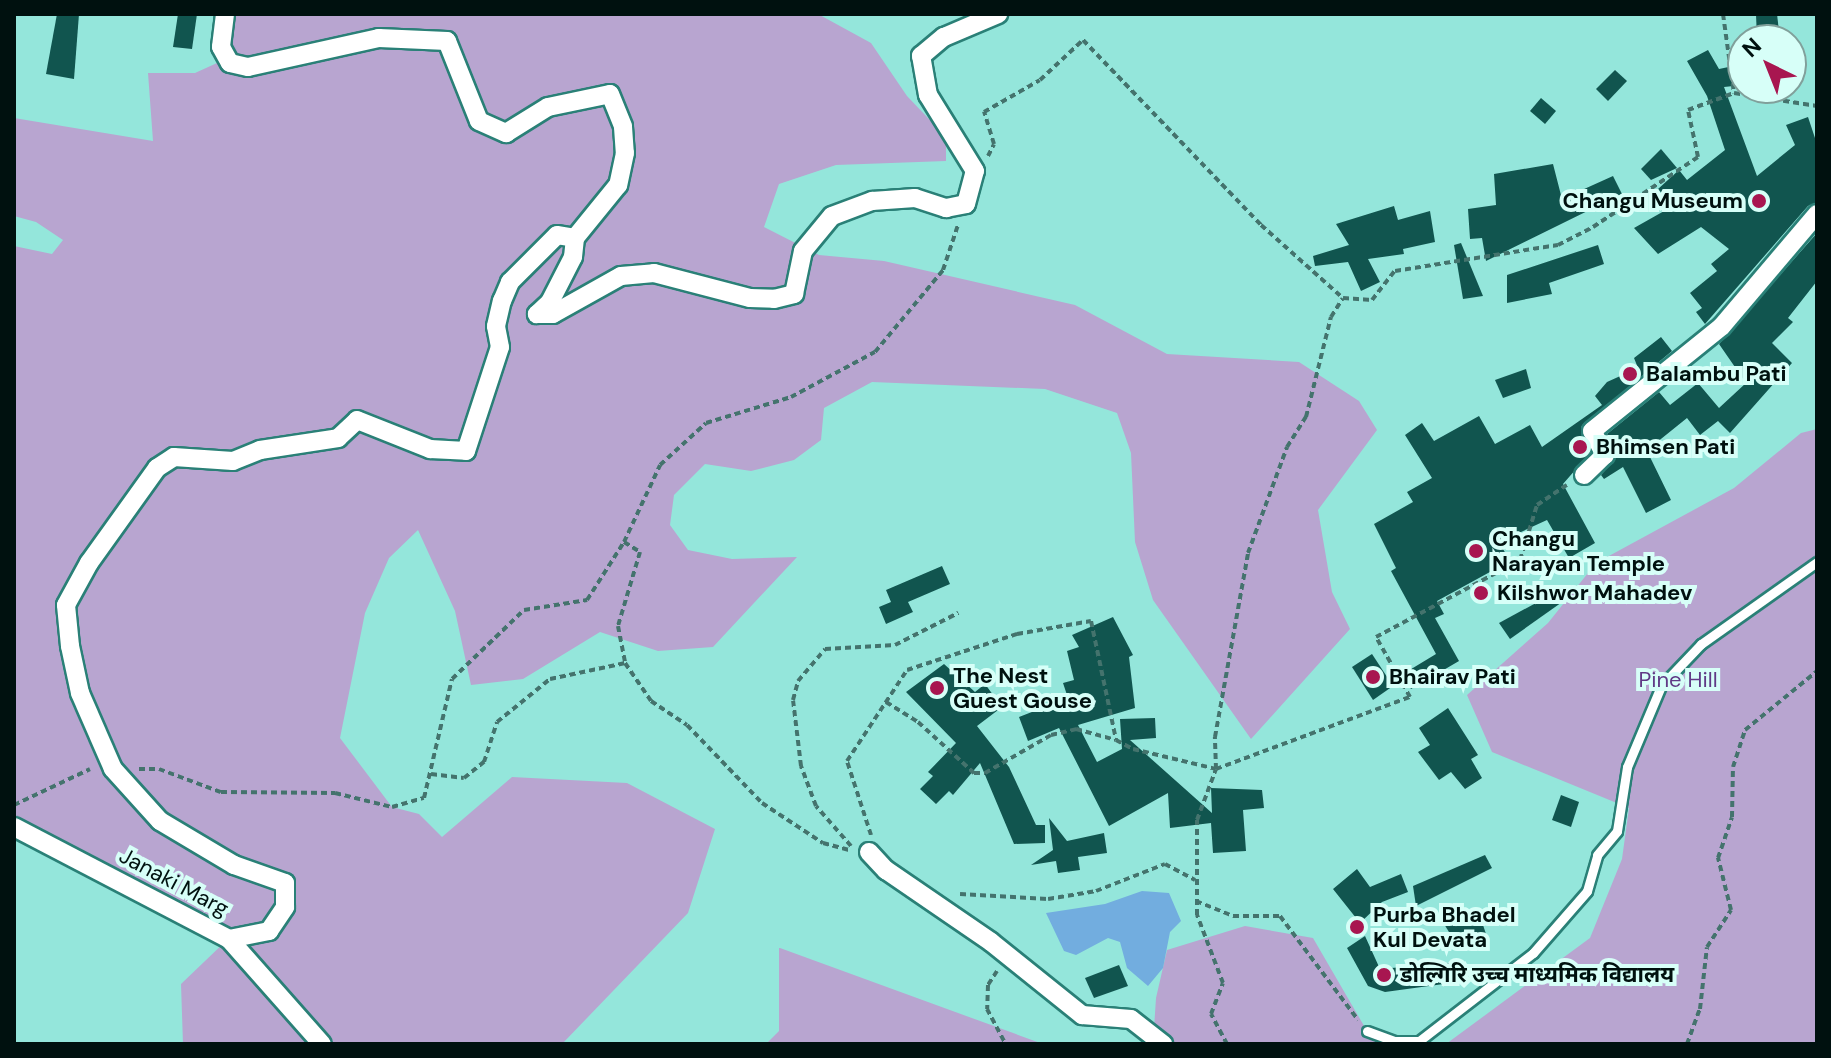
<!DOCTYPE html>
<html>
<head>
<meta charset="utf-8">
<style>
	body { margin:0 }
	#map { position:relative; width:1831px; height:1058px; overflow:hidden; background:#94e6db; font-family:"DM Sans","Noto Sans Devanagari",sans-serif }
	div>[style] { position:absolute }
	.green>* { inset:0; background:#b8a5d0 }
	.water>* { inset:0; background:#72addf }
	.building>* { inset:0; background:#11554f }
	.path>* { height:4px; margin-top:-2px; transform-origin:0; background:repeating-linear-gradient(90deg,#44736d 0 6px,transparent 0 10px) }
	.roads { filter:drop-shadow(2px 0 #2a8077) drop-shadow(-2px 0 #2a8077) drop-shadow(0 2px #2a8077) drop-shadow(0 -2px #2a8077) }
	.service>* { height:9px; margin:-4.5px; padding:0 4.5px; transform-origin:4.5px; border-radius:4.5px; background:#fff }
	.minor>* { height:18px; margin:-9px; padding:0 9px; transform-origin:9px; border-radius:9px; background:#fff }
	.dots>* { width:22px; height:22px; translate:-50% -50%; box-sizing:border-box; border:4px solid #d7fff8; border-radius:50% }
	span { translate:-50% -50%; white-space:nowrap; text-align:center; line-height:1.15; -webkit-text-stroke:8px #d7fff8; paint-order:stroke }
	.poi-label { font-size:22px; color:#00110f; font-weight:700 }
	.right { translate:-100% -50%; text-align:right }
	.left { translate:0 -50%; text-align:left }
	.park-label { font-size:22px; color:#603a86 }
	.street-label { font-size:22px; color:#00110f }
	.frame { position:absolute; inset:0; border:16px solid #00110f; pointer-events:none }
	.north { position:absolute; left:1727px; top:24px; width:80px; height:80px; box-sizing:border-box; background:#d7fff8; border:2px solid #81a09b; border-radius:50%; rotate:317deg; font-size:22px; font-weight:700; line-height:32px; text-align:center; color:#00110f }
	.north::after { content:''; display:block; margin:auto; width:28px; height:36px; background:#a81650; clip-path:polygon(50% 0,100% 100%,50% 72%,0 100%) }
</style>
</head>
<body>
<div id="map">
	<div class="green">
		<div style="clip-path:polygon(237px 14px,818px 14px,871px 43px,907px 96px,946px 137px,946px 161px,836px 165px,779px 184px,764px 227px,819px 255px,884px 261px,1075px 305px,1167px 354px,1299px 362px,1359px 401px,1377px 430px,1318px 510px,1332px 592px,1350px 629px,1251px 739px,1153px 600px,1135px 542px,1131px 453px,1117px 413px,1045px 389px,872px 382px,824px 408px,821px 440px,794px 460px,751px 471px,705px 464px,674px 495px,670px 525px,688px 550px,732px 559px,797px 557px,713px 647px,658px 651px,600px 632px,523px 679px,471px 685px,455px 611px,418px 530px,389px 558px,365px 613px,340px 738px,392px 807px,419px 814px,442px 837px,512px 777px,627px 783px,715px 829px,688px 913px,562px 1044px,183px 1044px,181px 984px,228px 939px,14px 825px,14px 246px,52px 254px,63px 240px,36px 222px,14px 216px,14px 118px,153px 141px,148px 73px,195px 73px,217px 63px)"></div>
		<div style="clip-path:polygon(1817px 429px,1817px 1044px,1446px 1044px,1590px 938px,1622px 859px,1629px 808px,1492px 752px,1467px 695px,1548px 623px,1596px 563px,1734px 488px,1801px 433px)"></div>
		<div style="clip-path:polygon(1245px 926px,1313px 938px,1367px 1031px,1386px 1044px,1153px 1044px,1156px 998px,1167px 950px)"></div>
		<div style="clip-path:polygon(779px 948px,780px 948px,1043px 1044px,766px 1044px,779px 1031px)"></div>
	</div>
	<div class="water">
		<div style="clip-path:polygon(1142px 891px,1169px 893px,1181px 921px,1170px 932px,1163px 968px,1148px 986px,1127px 968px,1120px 942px,1108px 938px,1076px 955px,1064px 951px,1046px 913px,1105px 904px)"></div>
	</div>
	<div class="building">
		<div style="clip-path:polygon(57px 14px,79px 14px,74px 79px,46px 74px)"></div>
		<div style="clip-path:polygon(178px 14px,197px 14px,192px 49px,173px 47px)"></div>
		<div style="clip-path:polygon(1756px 14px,1777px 14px,1780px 40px,1757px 40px)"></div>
		<div style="clip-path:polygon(1708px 50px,1719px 69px,1743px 64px,1743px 85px,1724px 87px,1757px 176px,1795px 145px,1786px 125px,1808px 117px,1817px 144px,1817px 202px,1808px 206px,1705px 324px,1696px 312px,1702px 308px,1690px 293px,1717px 271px,1711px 264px,1729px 249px,1701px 227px,1658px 254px,1634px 228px,1673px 206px,1658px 189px,1679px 170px,1687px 180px,1725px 150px,1707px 96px,1687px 61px)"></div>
		<div style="clip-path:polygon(1615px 70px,1627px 81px,1608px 101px,1596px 89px)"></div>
		<div style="clip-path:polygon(1541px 98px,1556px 111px,1545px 124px,1530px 111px)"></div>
		<div style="clip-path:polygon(1661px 149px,1677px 168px,1651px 180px,1641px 169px)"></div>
		<div style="clip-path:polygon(1553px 164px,1562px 199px,1613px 176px,1622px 194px,1486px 261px,1482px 238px,1470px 239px,1468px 209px,1496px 205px,1494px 174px)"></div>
		<div style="clip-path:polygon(1394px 206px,1398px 220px,1430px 211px,1435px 242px,1403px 249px,1404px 254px,1368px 259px,1380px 282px,1361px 291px,1348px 262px,1315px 266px,1313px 256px,1349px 245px,1336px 224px)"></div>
		<div style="clip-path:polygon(1817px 233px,1817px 281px,1788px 318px,1793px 322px,1772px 343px,1792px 363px,1730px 433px,1718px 421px,1700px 435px,1687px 418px,1651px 447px,1655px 452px,1650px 457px,1671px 500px,1646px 513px,1623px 467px,1604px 479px,1601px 475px,1617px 456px,1607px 434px,1659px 392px,1670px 405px,1698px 383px,1719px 408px,1746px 383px,1719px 344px)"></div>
		<div style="clip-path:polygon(1461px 243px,1483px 296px,1463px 299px,1454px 245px)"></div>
		<div style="clip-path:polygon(1598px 245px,1604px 264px,1549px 283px,1552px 294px,1507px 303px,1507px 275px)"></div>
		<div style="clip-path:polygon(1661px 337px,1672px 351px,1581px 427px,1590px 453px,1563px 484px,1595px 543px,1569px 558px,1547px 520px,1499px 542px,1510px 561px,1437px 601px,1444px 614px,1435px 618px,1459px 661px,1411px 689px,1403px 674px,1436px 654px,1391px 571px,1396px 568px,1374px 524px,1413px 502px,1407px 492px,1432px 478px,1405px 435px,1422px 423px,1434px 441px,1479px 416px,1495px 444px,1530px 425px,1542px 447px,1602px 405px,1595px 396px,1607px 382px,1638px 368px,1634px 358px)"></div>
		<div style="clip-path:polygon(1526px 369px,1531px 388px,1503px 398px,1495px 380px)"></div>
		<div style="clip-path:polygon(942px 566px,950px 584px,908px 602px,913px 612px,886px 624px,879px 607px,891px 602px,886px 590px)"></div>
		<div style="clip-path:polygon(1558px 591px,1565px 600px,1510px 639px,1499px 623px)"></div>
		<div style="clip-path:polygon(1113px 617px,1133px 655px,1129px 657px,1135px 708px,1078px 725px,1097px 762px,1122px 749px,1120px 719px,1155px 718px,1156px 738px,1130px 740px,1212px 813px,1211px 788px,1262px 790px,1264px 808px,1243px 810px,1246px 851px,1213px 853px,1211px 823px,1170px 828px,1168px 793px,1109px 826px,1059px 728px,1028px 741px,1019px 717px,1068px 698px,1063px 683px,1074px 680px,1067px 651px,1079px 647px,1072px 635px)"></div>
		<div style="clip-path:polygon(1372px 654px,1393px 686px,1373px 700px,1352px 667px)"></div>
		<div style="clip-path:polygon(944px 664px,975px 692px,985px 684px,1002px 707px,977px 726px,1009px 767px,1036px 825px,1045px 825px,1045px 843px,1014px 844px,980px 763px,953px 795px,949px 791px,936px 804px,920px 789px,933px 776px,928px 772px,956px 743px,906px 692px)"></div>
		<div style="clip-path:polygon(1448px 708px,1478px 755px,1471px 759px,1482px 778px,1465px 789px,1451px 772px,1439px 780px,1418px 752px,1430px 745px,1419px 728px)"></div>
		<div style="clip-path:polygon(1561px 795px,1579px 802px,1571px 827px,1552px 820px)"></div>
		<div style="clip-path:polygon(1049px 818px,1067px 841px,1104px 833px,1107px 853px,1078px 857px,1080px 870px,1058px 873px,1056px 861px,1031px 865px,1053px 850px)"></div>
		<div style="clip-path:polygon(1485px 855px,1492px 868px,1416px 906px,1413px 886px)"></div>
		<div style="clip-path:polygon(1357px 869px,1370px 887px,1401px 874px,1408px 892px,1382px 902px,1360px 923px,1333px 889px)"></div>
		<div style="clip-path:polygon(1478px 910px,1487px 937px,1460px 950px,1441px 919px)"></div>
		<div style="clip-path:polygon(1365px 936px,1380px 969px,1449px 963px,1451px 983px,1385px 992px,1368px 986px,1347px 948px)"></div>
		<div style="clip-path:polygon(1119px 965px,1128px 986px,1094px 998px,1085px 978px)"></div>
	</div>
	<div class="path">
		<div style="left:1723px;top:14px;width:80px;rotate:82.1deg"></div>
		<div style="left:988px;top:156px;width:13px;rotate:-63deg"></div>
		<div style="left:994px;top:144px;width:34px;rotate:-107deg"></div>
		<div style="left:984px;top:112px;width:64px;rotate:-29.7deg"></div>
		<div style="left:1040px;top:80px;width:59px;rotate:-42.9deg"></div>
		<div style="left:1083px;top:40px;width:257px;rotate:46.1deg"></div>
		<div style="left:1261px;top:225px;width:110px;rotate:41.7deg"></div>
		<div style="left:624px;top:542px;width:85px;rotate:-64.9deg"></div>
		<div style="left:660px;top:465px;width:62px;rotate:-42.4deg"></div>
		<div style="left:706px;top:423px;width:89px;rotate:-17deg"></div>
		<div style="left:791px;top:397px;width:95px;rotate:-28.2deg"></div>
		<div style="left:875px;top:352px;width:107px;rotate:-50.3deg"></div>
		<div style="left:943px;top:270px;width:47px;rotate:-71.6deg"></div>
		<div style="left:886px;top:702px;width:38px;rotate:32deg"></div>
		<div style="left:918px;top:722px;width:76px;rotate:42.3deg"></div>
		<div style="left:974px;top:773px;width:11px"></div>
		<div style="left:985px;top:773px;width:76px;rotate:-29.9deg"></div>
		<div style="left:1051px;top:735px;width:26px;rotate:-13deg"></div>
		<div style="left:1076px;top:729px;width:41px;rotate:15.4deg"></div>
		<div style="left:139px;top:769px;width:20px"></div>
		<div style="left:159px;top:769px;width:66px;rotate:20.4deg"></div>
		<div style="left:221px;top:792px;width:114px;rotate:0.5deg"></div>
		<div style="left:335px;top:793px;width:59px;rotate:13.8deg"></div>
		<div style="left:392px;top:807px;width:33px;rotate:-16deg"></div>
		<div style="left:424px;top:798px;width:122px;rotate:-76.8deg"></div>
		<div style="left:452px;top:679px;width:100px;rotate:-43.8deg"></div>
		<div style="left:524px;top:610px;width:64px;rotate:-9deg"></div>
		<div style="left:587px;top:600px;width:69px;rotate:-57.5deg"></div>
		<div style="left:624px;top:542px;width:19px;rotate:32deg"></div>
		<div style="left:640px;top:552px;width:77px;rotate:106.6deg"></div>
		<div style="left:618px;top:626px;width:38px;rotate:79deg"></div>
		<div style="left:1216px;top:769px;width:207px;rotate:-20.4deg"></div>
		<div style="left:1410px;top:697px;width:69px;rotate:-119.5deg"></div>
		<div style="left:1376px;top:637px;width:163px;rotate:-28.1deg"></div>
		<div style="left:1520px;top:560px;width:58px;rotate:-72.8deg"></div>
		<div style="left:1537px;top:505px;width:36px;rotate:-34deg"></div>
		<div style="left:431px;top:774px;width:33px;rotate:7deg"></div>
		<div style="left:464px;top:778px;width:26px;rotate:-39deg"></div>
		<div style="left:484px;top:762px;width:42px;rotate:-72deg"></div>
		<div style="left:497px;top:722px;width:68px;rotate:-39.1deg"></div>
		<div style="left:550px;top:679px;width:77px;rotate:-12deg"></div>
		<div style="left:625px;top:663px;width:46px;rotate:55.6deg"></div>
		<div style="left:651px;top:701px;width:43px;rotate:33.7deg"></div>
		<div style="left:687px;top:725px;width:108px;rotate:46.1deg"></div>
		<div style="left:762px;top:803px;width:73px;rotate:33.3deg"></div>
		<div style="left:823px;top:843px;width:28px;rotate:15deg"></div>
		<div style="left:14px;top:805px;width:84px;rotate:-25.3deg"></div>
		<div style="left:871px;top:835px;width:78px;rotate:-108deg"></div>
		<div style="left:847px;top:761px;width:109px;rotate:-56.6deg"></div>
		<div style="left:907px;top:670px;width:116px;rotate:-18.1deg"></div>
		<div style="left:1017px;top:634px;width:75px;rotate:-10deg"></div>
		<div style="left:1091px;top:621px;width:122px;rotate:78.1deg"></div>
		<div style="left:1116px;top:740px;width:19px;rotate:28deg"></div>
		<div style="left:1133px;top:749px;width:85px;rotate:13.5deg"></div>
		<div style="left:851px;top:846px;width:53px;rotate:-131.2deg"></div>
		<div style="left:816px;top:806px;width:43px;rotate:-110.6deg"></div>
		<div style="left:801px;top:766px;width:66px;rotate:-96.9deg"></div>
		<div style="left:793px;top:700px;width:20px;rotate:-75deg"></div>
		<div style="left:798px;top:681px;width:42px;rotate:-49.8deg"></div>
		<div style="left:825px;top:649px;width:70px;rotate:-3.3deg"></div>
		<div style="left:895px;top:645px;width:71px;rotate:-26.9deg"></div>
		<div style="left:960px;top:894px;width:88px;rotate:3.3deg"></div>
		<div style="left:1048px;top:899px;width:49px;rotate:-9.5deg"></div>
		<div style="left:1096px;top:891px;width:74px;rotate:-21.4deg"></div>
		<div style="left:1165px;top:864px;width:34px;rotate:28deg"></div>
		<div style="left:1196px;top:901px;width:40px;rotate:22deg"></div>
		<div style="left:1233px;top:916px;width:47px"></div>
		<div style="left:1280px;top:916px;width:130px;rotate:53.1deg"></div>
		<div style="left:997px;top:971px;width:17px;rotate:123deg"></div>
		<div style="left:988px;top:985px;width:24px;rotate:92deg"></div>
		<div style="left:987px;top:1009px;width:40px;rotate:62deg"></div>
		<div style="left:1227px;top:1044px;width:34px;rotate:-118deg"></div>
		<div style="left:1211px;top:1014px;width:33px;rotate:-69deg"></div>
		<div style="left:1223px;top:983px;width:73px;rotate:-110.9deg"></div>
		<div style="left:1197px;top:915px;width:95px;rotate:-90deg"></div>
		<div style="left:1197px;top:820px;width:54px;rotate:-69.6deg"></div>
		<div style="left:1216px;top:769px;width:32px;rotate:-92deg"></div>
		<div style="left:1215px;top:737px;width:187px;rotate:-79.8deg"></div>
		<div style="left:1248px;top:553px;width:113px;rotate:-69.8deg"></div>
		<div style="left:1287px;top:447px;width:36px;rotate:-58deg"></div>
		<div style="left:1306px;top:417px;width:103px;rotate:-76deg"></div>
		<div style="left:1331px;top:317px;width:22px;rotate:-58deg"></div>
		<div style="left:1343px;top:298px;width:29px;rotate:4deg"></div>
		<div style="left:1372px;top:300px;width:37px;rotate:-52deg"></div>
		<div style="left:1395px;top:271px;width:165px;rotate:-9.1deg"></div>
		<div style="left:1558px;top:245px;width:39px;rotate:-27deg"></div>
		<div style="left:1593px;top:227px;width:126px;rotate:-33.7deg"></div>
		<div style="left:1698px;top:157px;width:48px;rotate:-102deg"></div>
		<div style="left:1688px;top:110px;width:49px;rotate:-20.3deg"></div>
		<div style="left:1734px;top:93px;width:84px;rotate:8.9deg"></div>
		<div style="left:1687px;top:1044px;width:37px;rotate:-70deg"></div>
		<div style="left:1700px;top:1009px;width:62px;rotate:-83.6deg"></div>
		<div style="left:1707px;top:947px;width:44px;rotate:-57deg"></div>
		<div style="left:1731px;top:910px;width:54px;rotate:-104deg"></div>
		<div style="left:1718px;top:858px;width:43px;rotate:-71.1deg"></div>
		<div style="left:1732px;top:817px;width:50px;rotate:-88.9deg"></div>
		<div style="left:1733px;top:767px;width:39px;rotate:-72deg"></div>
		<div style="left:1745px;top:730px;width:93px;rotate:-39.3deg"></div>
	</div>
	<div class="roads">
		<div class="service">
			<div style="left:1367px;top:1031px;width:29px;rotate:20deg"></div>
			<div style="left:1394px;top:1041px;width:25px"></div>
			<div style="left:1419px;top:1041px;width:144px;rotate:-37.7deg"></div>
			<div style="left:1533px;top:953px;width:82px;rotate:-48.9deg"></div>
			<div style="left:1587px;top:891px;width:37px;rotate:-74deg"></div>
			<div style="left:1597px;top:855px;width:31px;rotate:-50deg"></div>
			<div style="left:1617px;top:831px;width:65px;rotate:-81.1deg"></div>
			<div style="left:1627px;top:767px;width:88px;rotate:-67.2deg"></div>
			<div style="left:1661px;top:686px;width:58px;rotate:-46.4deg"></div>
			<div style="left:1701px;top:644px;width:142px;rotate:-35.3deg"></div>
		</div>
		<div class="minor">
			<div style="left:225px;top:14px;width:33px;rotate:97deg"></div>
			<div style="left:221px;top:47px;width:18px;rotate:61deg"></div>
			<div style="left:230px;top:63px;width:18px;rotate:13deg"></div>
			<div style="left:248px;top:67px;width:134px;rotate:-12.5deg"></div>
			<div style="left:379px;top:38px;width:68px;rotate:2.5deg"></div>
			<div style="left:447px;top:41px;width:86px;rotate:68.2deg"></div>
			<div style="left:479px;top:121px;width:30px;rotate:24deg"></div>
			<div style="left:506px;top:133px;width:49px;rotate:-31.8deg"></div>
			<div style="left:548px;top:107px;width:63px;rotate:-11.8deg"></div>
			<div style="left:610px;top:94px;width:35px;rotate:68deg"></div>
			<div style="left:623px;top:127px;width:26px;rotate:86deg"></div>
			<div style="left:625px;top:153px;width:33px;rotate:102deg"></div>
			<div style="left:618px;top:185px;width:68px;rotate:129.1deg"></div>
			<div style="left:1584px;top:475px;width:29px;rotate:-44deg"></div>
			<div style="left:1605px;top:455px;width:27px;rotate:-118deg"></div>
			<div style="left:1592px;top:431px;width:167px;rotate:-38.9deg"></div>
			<div style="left:1722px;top:326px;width:147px;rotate:-49.7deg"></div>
			<div style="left:14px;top:827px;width:242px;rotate:27.5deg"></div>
			<div style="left:229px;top:939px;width:140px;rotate:48.5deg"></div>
			<div style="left:869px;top:852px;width:25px;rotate:47deg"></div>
			<div style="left:886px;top:870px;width:127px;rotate:34.4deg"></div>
			<div style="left:991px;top:942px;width:117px;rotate:38.7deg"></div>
			<div style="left:1082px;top:1015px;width:49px;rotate:4.7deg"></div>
			<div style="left:1131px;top:1019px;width:41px;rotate:38deg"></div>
			<div style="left:229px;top:939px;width:41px;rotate:-11.3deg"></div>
			<div style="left:269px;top:931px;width:29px;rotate:-56deg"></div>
			<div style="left:285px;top:907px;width:24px;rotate:-90deg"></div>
			<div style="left:285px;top:883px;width:54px;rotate:-160.6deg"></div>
			<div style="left:234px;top:865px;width:86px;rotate:-149.3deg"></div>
			<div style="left:160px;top:821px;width:70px;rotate:-132.1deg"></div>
			<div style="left:113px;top:769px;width:83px;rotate:-113.5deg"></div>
			<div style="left:80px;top:693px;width:48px;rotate:-102deg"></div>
			<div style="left:70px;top:646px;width:41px;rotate:-95.6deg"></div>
			<div style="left:66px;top:605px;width:48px;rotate:-61.3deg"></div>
			<div style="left:89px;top:563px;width:117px;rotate:-54.4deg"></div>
			<div style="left:157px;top:468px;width:20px;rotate:-33deg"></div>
			<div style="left:174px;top:457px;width:59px;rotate:3.9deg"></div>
			<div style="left:233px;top:461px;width:29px;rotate:-22deg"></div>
			<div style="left:260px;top:450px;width:79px;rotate:-8.7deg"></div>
			<div style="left:338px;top:438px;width:26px;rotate:-43deg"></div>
			<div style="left:357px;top:420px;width:79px;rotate:21.7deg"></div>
			<div style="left:430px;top:449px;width:36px;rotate:3deg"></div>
			<div style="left:466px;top:451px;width:109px;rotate:-71.9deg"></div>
			<div style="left:500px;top:347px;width:21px;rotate:-101deg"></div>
			<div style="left:496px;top:326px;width:26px;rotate:-77deg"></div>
			<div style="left:502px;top:301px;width:21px;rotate:-67deg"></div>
			<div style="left:510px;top:282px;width:66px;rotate:-45deg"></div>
			<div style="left:557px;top:235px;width:18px;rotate:9deg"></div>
			<div style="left:575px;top:238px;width:19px;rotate:96deg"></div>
			<div style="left:573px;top:257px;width:51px;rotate:117.1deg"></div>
			<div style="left:550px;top:302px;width:18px;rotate:137deg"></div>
			<div style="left:537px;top:314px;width:16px"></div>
			<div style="left:553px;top:314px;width:78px;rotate:-29.2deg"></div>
			<div style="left:621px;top:276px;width:33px;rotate:-5deg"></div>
			<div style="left:654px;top:273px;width:99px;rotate:14.6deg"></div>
			<div style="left:750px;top:298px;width:24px;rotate:2deg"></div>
			<div style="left:774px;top:299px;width:21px;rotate:-14deg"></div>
			<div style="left:794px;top:294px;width:44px;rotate:-78.2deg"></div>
			<div style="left:803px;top:251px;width:45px;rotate:-50.4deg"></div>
			<div style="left:832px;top:216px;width:43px;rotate:-20.6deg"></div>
			<div style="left:872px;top:201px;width:43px;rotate:-4deg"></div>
			<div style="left:915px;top:198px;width:33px;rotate:18deg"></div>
			<div style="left:946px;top:208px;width:20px;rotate:-11deg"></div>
			<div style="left:966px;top:204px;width:34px;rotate:-75deg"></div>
			<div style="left:975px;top:171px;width:89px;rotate:-121.7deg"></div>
			<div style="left:928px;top:95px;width:40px;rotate:-100deg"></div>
			<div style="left:921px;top:56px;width:30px;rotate:-40deg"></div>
			<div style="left:944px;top:37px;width:59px;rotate:-23.1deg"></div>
		</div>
	</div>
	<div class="dots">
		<div style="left:1759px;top:201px;background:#a81650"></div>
		<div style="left:1630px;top:374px;background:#a81650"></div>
		<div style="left:1580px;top:447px;background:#a81650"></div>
		<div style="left:1476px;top:551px;background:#a81650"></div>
		<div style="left:1481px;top:593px;background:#a81650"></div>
		<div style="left:1373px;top:677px;background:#a81650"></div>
		<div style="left:937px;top:688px;background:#a81650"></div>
		<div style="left:1357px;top:927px;background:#a81650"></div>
		<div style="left:1384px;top:975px;background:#a81650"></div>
	</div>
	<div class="poi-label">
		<span class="right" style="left:1743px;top:201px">Changu Museum</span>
		<span class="left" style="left:1646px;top:374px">Balambu Pati</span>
		<span class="left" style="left:1596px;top:447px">Bhimsen Pati</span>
		<span class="left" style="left:1492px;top:551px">Changu<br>Narayan Temple</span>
		<span class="left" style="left:1497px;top:593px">Kilshwor Mahadev</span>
		<span class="left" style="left:953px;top:688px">The Nest<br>Guest Gouse</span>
		<span class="left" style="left:1389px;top:677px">Bhairav Pati</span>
		<span class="left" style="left:1373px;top:927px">Purba Bhadel<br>Kul Devata</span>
		<span class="left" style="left:1400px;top:975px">डोल्गिरि उच्च माध्यमिक विद्यालय</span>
	</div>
	<div class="park-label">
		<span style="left:1678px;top:680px">Pine Hill</span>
	</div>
	<div class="street-label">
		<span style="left:174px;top:882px;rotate:28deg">Janaki Marg</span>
	</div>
	<div class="frame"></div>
	<div class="north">N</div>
</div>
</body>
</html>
